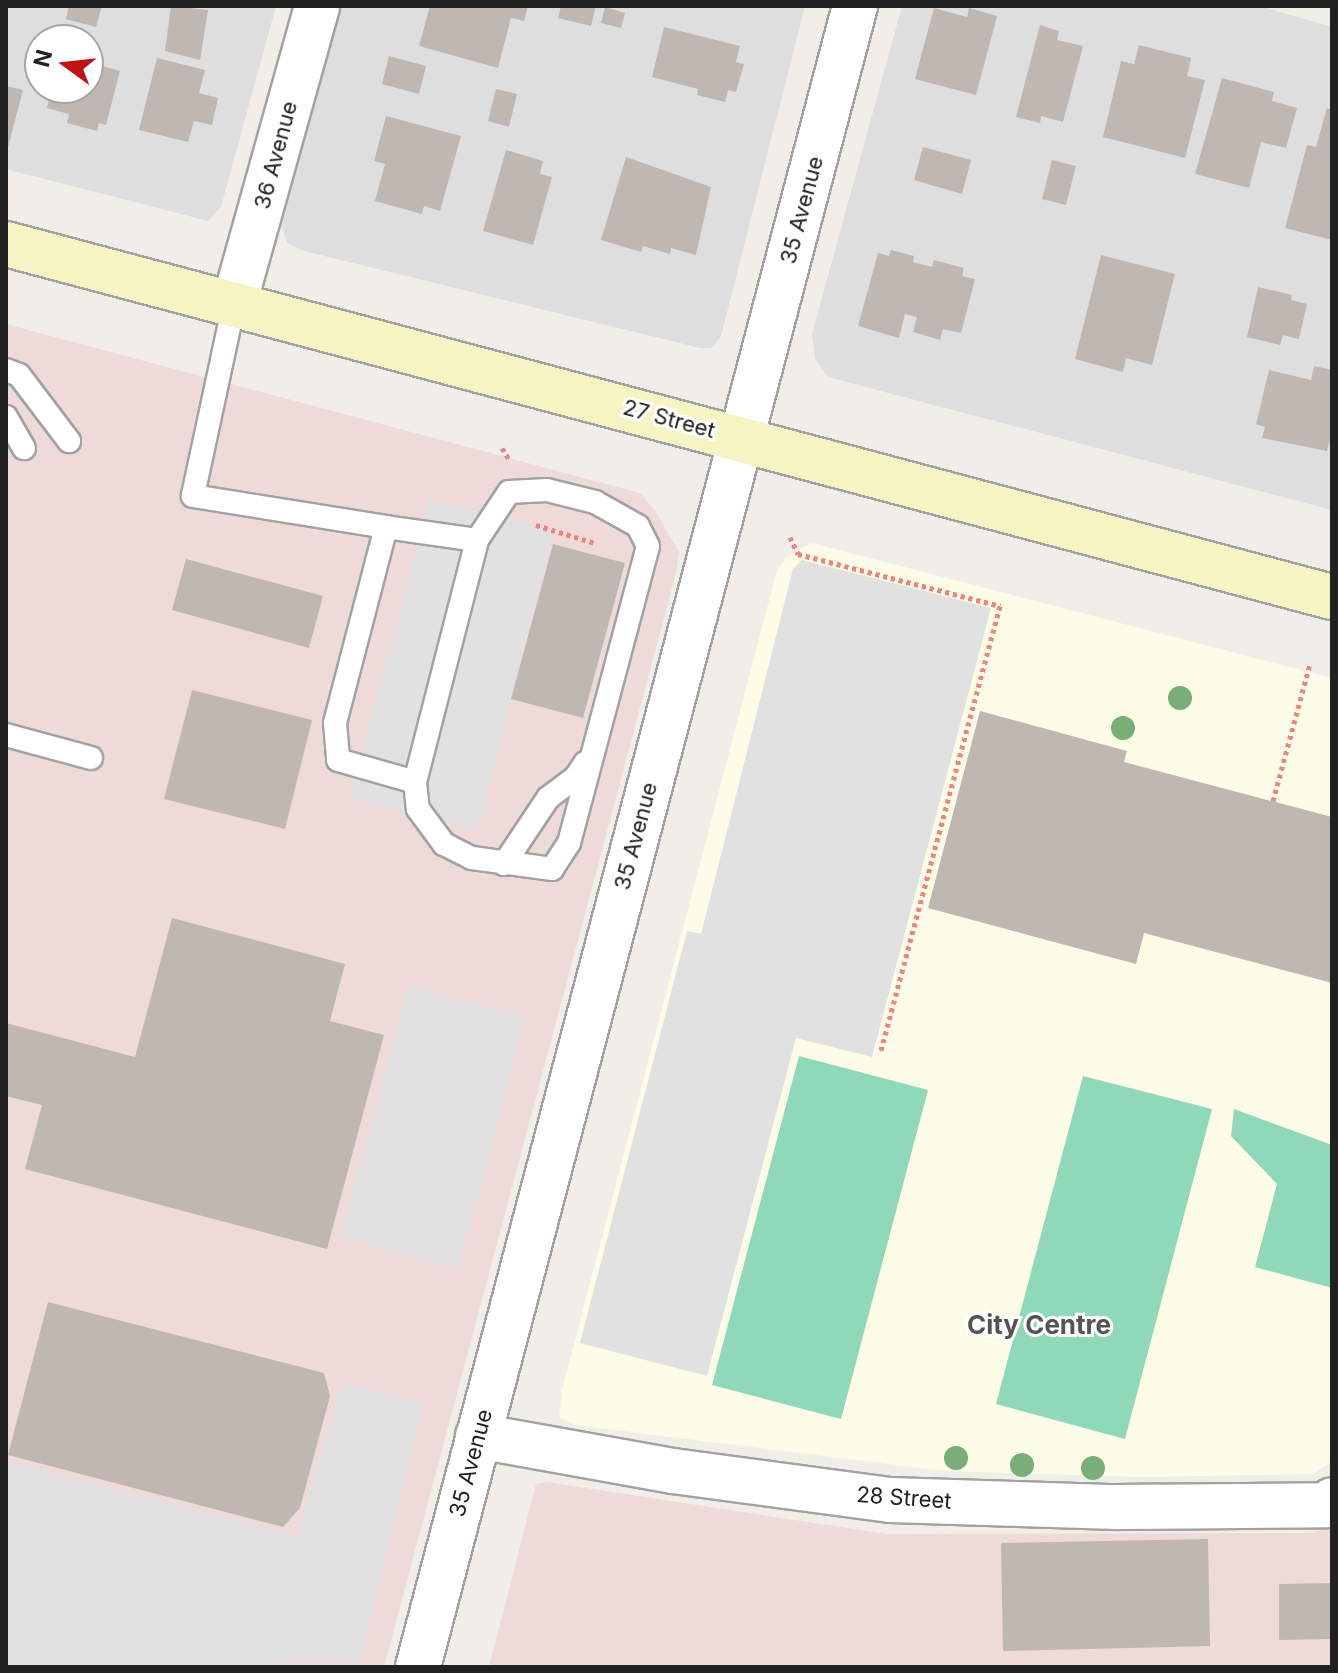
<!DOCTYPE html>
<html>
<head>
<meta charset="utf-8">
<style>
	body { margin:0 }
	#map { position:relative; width:1338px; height:1673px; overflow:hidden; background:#f1eee9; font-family:Inter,sans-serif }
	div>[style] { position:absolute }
	.residential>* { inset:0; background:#dfdedf }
	.commercial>* { inset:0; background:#efdada }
	.education>* { inset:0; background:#fdfce6 }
	.pitch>* { inset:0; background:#8fd8b9 }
	.parking>* { inset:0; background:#e1e1e1 }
	.building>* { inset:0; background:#beb7b2 }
	.path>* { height:5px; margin-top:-2.5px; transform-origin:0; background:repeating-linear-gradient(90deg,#ee847d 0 4px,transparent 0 8px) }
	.roads { filter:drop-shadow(2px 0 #a2a2a2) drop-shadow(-2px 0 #a2a2a2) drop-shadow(0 2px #a2a2a2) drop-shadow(0 -2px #a2a2a2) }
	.service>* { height:22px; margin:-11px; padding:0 11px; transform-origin:11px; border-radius:11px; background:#fff }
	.minor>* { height:44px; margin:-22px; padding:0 22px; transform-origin:22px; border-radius:22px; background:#fff }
	.secondary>* { height:44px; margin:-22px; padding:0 22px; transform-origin:22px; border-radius:22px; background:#f4f5c3 }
	.trees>* { width:24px; height:24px; margin:-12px; border-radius:50%; background:#79ae78 }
	span { translate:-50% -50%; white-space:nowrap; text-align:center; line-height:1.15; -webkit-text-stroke:6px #fff; paint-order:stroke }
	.street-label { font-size:22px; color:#212121 }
	.quarter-label { font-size:26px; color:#545454; font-weight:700 }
	.frame { position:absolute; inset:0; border:8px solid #212121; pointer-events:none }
	.north { position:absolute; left:24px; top:24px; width:80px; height:80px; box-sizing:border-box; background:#fff; border:2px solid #a6a6a6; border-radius:50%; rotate:285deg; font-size:22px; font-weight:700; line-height:32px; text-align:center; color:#212121 }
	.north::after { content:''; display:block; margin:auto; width:28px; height:36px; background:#c11219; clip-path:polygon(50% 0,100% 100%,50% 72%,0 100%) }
</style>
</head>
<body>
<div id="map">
	<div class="residential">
		<div style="clip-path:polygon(evenodd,6px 6px,276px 6px,221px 207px,208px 221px,6px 169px,6px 6px,40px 40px,88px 40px,88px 88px,40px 88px,40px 40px)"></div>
		<div style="clip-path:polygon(340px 6px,805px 6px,721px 336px,712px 348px,700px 348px,304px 251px,287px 243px,282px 226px,288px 197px)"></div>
		<div style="clip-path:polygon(902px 6px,1260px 6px,1332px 27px,1332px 510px,828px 377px,815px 359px,812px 334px)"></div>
	</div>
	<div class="commercial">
		<div style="clip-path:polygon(6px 324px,640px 493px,656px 512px,679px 552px,676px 573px,384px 1667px,6px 1667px)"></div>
		<div style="clip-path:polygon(547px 1482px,887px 1534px,1312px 1533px,1332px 1526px,1332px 1667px,489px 1667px,536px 1484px)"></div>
	</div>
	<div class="education">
		<div style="clip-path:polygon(812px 543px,1332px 678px,1332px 1462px,1313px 1474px,1145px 1477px,944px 1471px,575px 1425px,559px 1417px,562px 1390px,777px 570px,788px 556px)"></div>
	</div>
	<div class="pitch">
		<div style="clip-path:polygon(799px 1056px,928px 1090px,841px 1419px,712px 1385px)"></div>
		<div style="clip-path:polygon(1083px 1076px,1212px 1109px,1125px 1439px,996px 1404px)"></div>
		<div style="clip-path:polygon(1234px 1109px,1332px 1145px,1332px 1288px,1255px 1267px,1277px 1184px,1231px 1136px)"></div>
	</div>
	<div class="parking">
		<div style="clip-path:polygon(429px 499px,554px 532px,476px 831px,351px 798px)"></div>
		<div style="clip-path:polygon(802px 560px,991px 608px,872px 1057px,796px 1038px,707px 1376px,580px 1343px,687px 931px,701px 934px,793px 569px)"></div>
		<div style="clip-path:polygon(409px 986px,525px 1017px,458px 1269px,341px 1237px)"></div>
		<div style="clip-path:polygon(342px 1384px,423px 1402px,360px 1661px,6px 1667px,6px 1461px,297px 1536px)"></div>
	</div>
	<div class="building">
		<div style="clip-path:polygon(69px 6px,102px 6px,96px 27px,66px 19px)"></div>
		<div style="clip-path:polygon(171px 6px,208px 10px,200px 60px,165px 51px)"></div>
		<div style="clip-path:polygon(430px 6px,528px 6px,524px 21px,511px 18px,498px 68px,419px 46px)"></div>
		<div style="clip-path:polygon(561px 6px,596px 6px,591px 26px,558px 18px)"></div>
		<div style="clip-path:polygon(605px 7px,625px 13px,621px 28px,601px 23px)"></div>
		<div style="clip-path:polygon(934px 8px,967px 17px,969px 8px,997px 16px,976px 95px,915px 79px)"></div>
		<div style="clip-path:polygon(1040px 25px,1059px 31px,1057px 40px,1083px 46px,1063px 122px,1041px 116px,1040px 123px,1016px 117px)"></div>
		<div style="clip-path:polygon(664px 27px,740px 46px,736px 62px,744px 64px,736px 92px,728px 90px,725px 102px,697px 95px,698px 89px,652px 77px)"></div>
		<div style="clip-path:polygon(1139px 45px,1191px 58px,1187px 76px,1205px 80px,1185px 158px,1103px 137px,1121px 61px,1134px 64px)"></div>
		<div style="clip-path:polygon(389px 56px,426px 66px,419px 94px,382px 84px)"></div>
		<div style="clip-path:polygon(157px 58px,205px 70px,199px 93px,218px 98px,212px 125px,194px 121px,188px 142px,139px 130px)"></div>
		<div style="clip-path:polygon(88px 62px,120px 71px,106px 125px,99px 123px,97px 131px,67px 123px,69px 114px,47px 108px,52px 88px,88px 88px)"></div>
		<div style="clip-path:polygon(1222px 78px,1274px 92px,1272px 101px,1297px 108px,1286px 148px,1261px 142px,1249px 188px,1195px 174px)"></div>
		<div style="clip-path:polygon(6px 86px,23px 90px,7px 151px,6px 151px)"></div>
		<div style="clip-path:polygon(496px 89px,517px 94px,509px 127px,488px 121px)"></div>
		<div style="clip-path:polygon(1327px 108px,1332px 110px,1332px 240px,1285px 228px,1307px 145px,1316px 147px)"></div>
		<div style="clip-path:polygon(386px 116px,461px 136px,440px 211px,424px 206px,422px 214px,375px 201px,385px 164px,374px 161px)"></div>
		<div style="clip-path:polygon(923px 147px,971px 160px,962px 194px,914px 180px)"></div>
		<div style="clip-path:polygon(506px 150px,543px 161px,540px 174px,552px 177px,533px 245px,483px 231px)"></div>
		<div style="clip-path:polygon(626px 157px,711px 187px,696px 255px,671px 248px,670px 254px,643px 246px,641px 252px,601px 240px)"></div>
		<div style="clip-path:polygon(1052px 160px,1076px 166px,1066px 205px,1042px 199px)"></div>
		<div style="clip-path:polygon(891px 250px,914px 256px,913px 262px,932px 267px,934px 260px,964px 268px,962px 276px,975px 279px,961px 333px,943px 329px,940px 340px,913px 332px,917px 317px,905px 314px,899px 338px,858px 326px,878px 253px,889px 256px)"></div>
		<div style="clip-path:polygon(1101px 255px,1175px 274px,1152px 365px,1126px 358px,1123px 372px,1075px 359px)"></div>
		<div style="clip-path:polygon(1258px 287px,1292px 295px,1291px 300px,1307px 304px,1299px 339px,1283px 335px,1280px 345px,1247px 337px)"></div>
		<div style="clip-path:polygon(1314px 366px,1332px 370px,1332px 433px,1327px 451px,1262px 438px,1265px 427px,1256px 424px,1269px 370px,1311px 380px)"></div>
		<div style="clip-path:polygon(553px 544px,625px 563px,583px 718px,511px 699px)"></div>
		<div style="clip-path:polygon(186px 559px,323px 596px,309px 648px,172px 610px)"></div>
		<div style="clip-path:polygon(192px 690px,312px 720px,285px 829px,164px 799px)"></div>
		<div style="clip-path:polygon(980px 711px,1127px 751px,1124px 762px,1332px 817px,1332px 983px,1144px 933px,1136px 964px,928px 908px)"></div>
		<div style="clip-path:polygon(172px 918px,345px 964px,330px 1021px,384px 1035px,327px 1249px,25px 1169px,42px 1105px,6px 1096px,6px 1023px,135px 1057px)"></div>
		<div style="clip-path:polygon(48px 1302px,324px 1373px,330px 1396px,300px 1508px,283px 1527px,8px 1455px)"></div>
		<div style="clip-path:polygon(1208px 1539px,1210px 1646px,1003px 1651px,1001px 1543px)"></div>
		<div style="clip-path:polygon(1332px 1583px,1332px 1639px,1279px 1640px,1279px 1584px)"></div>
	</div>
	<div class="path">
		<div style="left:502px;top:448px;width:15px;rotate:58deg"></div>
		<div style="left:536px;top:525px;width:62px;rotate:17deg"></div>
		<div style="left:790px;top:537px;width:19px;rotate:65deg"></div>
		<div style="left:798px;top:554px;width:209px;rotate:14.4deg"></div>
		<div style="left:1000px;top:606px;width:461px;rotate:105deg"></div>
		<div style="left:1273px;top:801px;width:142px;rotate:-74.9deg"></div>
	</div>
	<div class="roads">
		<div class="service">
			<div style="left:234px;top:304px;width:196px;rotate:102.1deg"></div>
			<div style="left:193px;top:496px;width:195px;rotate:9.1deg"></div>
			<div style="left:386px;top:527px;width:203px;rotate:104.6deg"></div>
			<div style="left:335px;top:723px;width:37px;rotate:85deg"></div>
			<div style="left:338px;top:760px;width:80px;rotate:15.9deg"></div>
			<div style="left:415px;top:782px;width:250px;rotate:-75.6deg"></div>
			<div style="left:477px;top:540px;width:92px;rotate:-171.9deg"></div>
			<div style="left:6px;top:370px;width:14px;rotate:21deg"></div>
			<div style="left:19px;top:375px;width:83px;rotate:52.9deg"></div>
			<div style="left:6px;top:417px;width:36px;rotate:60deg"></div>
			<div style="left:6px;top:735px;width:88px;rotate:15.1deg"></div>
			<div style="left:415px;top:782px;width:27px;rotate:84deg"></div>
			<div style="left:418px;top:809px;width:44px;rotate:53.4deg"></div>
			<div style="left:444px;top:844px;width:31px;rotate:27deg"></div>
			<div style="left:472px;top:858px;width:81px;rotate:7.8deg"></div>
			<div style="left:552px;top:869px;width:31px;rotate:-57deg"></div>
			<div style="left:569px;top:843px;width:307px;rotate:-75.1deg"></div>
			<div style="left:648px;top:546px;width:22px;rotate:-117deg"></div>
			<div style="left:638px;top:526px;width:49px;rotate:-150.8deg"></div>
			<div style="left:595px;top:502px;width:49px;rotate:-166deg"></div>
			<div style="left:547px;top:490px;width:38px;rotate:177deg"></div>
			<div style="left:509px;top:492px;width:58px;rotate:123.7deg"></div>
			<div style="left:504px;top:864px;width:79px;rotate:-56.3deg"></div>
			<div style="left:548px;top:798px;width:35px;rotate:-37deg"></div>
			<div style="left:576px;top:777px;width:17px;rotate:-57deg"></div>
		</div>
		<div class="minor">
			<div style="left:234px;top:304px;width:309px;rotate:-74.4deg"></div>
			<div style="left:478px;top:1436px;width:198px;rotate:10.2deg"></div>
			<div style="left:673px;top:1471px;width:219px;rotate:7.6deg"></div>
			<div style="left:890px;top:1500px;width:227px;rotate:1.8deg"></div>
			<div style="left:1117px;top:1507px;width:211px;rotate:-0.5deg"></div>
			<div style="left:1328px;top:1505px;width:6px;rotate:-51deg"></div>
			<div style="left:418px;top:1667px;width:1718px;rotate:-75.26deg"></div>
		</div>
		<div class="secondary">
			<div style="left:6px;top:244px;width:1372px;rotate:14.91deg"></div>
		</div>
	</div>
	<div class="trees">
		<div style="left:1180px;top:698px"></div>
		<div style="left:1123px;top:728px"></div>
		<div style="left:956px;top:1458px"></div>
		<div style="left:1022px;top:1465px"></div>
		<div style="left:1093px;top:1468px"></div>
	</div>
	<div class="street-label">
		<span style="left:276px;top:155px;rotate:-75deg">36 Avenue</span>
		<span style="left:802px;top:210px;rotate:-75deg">35 Avenue</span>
		<span style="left:669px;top:419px;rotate:15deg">27 Street</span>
		<span style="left:636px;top:836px;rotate:-75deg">35 Avenue</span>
		<span style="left:471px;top:1463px;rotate:-75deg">35 Avenue</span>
		<span style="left:904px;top:1498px;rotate:4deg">28 Street</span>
	</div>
	<div class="quarter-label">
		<span style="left:1039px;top:1325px">City Centre</span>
	</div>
	<div class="frame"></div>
	<div class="north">N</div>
</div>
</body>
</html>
